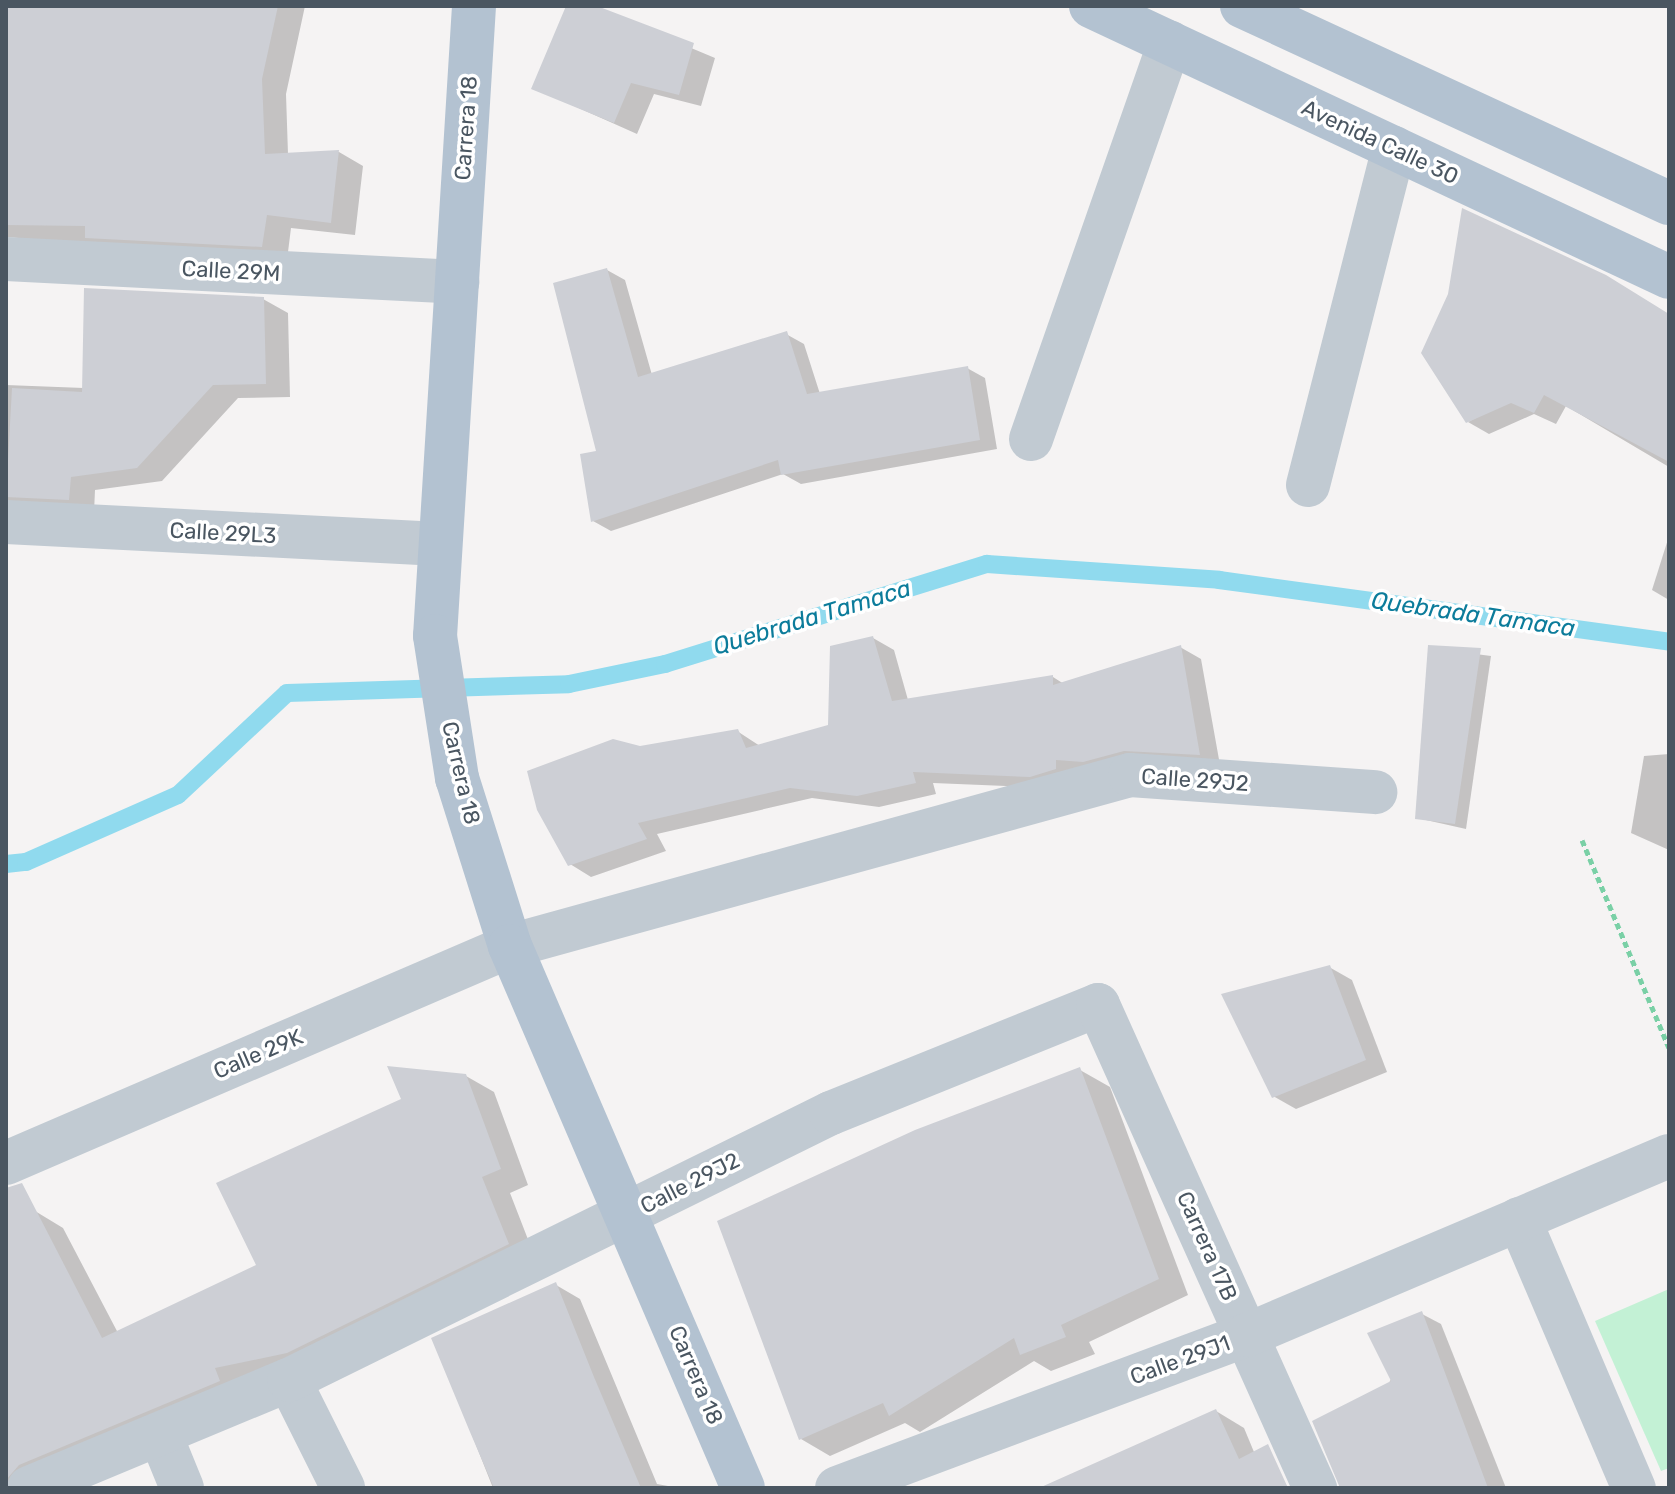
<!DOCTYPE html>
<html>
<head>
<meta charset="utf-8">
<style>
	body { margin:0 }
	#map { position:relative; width:1675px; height:1494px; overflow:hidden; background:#f5f3f3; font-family:Rubik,sans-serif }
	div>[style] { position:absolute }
	.green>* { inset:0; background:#c3f1d5 }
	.shadow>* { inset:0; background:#0003 }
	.stream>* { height:18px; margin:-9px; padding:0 9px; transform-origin:9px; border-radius:9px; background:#90daee }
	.building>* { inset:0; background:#cdcfd5 }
	.path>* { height:5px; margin-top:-2.5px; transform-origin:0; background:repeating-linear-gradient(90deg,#7ad0a6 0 6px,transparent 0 10px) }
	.minor>* { height:44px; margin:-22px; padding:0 22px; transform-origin:22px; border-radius:22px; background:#c1cad2 }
	.major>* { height:44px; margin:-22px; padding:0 22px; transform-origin:22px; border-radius:22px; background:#b3c2d1 }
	span { translate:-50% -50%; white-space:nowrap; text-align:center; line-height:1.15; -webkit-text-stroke:7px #fff; paint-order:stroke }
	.street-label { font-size:22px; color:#4a5661 }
	.water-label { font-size:24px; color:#0c7c9b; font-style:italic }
	.frame { position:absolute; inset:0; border:8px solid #4a5661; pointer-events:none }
</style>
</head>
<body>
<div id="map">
	<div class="green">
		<div style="clip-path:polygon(1669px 1289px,1669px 1468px,1661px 1471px,1595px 1321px)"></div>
	</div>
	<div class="shadow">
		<div style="clip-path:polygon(6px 6px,305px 6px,286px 94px,288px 154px,339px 152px,363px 166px,355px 235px,291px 228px,287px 260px,6px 237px)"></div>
		<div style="clip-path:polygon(568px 6px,591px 6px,715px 58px,701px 106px,654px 94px,637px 134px,534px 88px)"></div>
		<div style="clip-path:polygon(607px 270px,625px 280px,652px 375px,786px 334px,804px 344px,820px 394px,967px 368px,985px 378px,997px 449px,801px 484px,783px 474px,611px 531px,593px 521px)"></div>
		<div style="clip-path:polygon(263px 299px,288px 313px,290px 397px,238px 398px,162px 481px,95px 490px,94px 513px,6px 511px,6px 385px,84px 388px)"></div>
		<div style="clip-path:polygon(1669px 315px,1669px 467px,1566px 406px,1556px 424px,1534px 414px,1489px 434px,1468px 422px)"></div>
		<div style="clip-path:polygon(1669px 536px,1669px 600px,1652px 590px)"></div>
		<div style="clip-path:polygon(873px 638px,894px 650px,908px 700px,1053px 677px,1064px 684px,1180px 647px,1201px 659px,1220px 765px,1052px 788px,933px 783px,936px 794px,879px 807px,812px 798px,657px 834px,666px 851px,591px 877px,570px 864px,639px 748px,737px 731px,760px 746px,830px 726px)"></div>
		<div style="clip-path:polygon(1430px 648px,1491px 656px,1466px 829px,1417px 818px)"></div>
		<div style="clip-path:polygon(1669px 754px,1669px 850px,1631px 833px,1644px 756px)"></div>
		<div style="clip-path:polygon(1329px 967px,1352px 980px,1387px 1072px,1296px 1109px,1273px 1096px)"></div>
		<div style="clip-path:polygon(1080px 1070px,1110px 1087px,1188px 1295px,1089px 1342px,1095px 1354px,1051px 1371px,1034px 1361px,920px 1432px,905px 1423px,830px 1456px,801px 1439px)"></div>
		<div style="clip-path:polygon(466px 1076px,494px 1092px,528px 1185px,510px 1193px,536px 1260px,40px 1488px,6px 1488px,6px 1222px,35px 1211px,63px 1228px,118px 1333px,258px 1266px)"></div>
		<div style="clip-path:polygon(556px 1285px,580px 1299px,657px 1484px,679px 1488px,493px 1488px,434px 1339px)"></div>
		<div style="clip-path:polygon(1422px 1314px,1441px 1324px,1506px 1488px,1339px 1488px)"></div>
		<div style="clip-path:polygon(1216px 1411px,1244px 1428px,1269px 1488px,1044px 1488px)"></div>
	</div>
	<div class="stream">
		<div style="left:6px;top:864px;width:20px;rotate:-6deg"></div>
		<div style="left:26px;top:862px;width:166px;rotate:-23.8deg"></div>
		<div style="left:178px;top:795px;width:149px;rotate:-43.1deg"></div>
		<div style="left:287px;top:693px;width:282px;rotate:-1.8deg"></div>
		<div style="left:569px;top:684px;width:98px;rotate:-11.8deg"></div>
		<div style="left:665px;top:664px;width:337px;rotate:-17.3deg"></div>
		<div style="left:987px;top:564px;width:233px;rotate:3.9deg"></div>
		<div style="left:1219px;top:580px;width:454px;rotate:7.8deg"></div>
	</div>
	<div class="building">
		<div style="clip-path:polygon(6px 6px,278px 6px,262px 79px,265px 154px,339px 150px,331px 223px,267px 215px,262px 247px,85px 238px,85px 226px,6px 225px)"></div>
		<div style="clip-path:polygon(566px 6px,597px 6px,694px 43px,679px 95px,631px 83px,614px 123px,531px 89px)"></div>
		<div style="clip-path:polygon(1462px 208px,1606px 275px,1669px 314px,1669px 462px,1544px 395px,1534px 413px,1511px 403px,1466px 423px,1421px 353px,1448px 294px)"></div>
		<div style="clip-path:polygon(607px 268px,638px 377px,787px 331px,807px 394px,968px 366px,980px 440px,781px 475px,778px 460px,591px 522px,580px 454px,596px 451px,553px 283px)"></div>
		<div style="clip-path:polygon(84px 288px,264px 297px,266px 384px,213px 385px,137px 468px,71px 477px,69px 500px,6px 497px,12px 388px,82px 392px)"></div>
		<div style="clip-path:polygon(873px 636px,892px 701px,1053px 675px,1053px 685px,1181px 645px,1200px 755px,1124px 751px,1083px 762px,1056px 760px,1056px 769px,1030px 777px,913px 772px,916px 783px,857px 796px,790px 788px,638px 823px,647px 839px,568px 866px,537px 810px,527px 771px,613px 739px,640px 746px,738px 729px,746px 748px,828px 725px,830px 646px)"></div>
		<div style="clip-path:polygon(1428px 645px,1481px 648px,1455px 824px,1415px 819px)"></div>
		<div style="clip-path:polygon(1330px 965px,1366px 1060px,1272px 1098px,1221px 994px)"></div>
		<div style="clip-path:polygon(387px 1066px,466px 1074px,501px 1169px,482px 1177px,509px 1244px,287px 1353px,215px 1368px,220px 1381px,19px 1465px,6px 1480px,6px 1188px,22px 1183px,102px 1338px,256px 1265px,216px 1183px,401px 1099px)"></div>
		<div style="clip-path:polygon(1080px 1067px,1159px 1279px,1061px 1325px,1066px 1337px,1020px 1355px,1014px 1338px,889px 1416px,883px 1403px,799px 1440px,717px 1221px,915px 1130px)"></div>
		<div style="clip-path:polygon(556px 1282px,594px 1377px,641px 1488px,494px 1488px,470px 1432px,431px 1338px)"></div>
		<div style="clip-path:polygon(1422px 1311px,1488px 1488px,1340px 1488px,1312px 1421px,1391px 1381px,1367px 1333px)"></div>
		<div style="clip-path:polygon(1216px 1409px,1239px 1459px,1268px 1444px,1288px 1488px,1039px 1488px)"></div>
	</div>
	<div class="path">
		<div style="left:1582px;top:840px;width:225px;rotate:67.3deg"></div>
	</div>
	<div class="minor">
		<div style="left:6px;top:259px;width:452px;rotate:2.9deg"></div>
		<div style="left:1031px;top:439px;width:420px;rotate:-70.7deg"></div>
		<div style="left:1308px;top:485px;width:348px;rotate:-75.7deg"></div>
		<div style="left:6px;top:522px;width:434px;rotate:2.9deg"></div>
		<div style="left:6px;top:1163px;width:549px;rotate:-23.29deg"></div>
		<div style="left:510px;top:946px;width:643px;rotate:-15.42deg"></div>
		<div style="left:1130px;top:775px;width:246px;rotate:4deg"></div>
		<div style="left:1519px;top:1219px;width:293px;rotate:66.9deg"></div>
		<div style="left:289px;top:1380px;width:121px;rotate:63.4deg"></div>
		<div style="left:160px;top:1434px;width:58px;rotate:67.8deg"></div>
		<div style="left:29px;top:1488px;width:282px;rotate:-22.6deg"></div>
		<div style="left:289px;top:1380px;width:604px;rotate:-26.23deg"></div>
		<div style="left:831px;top:1113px;width:288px;rotate:-22deg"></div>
		<div style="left:1098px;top:1005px;width:530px;rotate:65.81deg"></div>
		<div style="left:837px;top:1488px;width:438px;rotate:-20.5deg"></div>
		<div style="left:1247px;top:1335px;width:458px;rotate:-23deg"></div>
	</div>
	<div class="major">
		<div style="left:474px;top:6px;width:631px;rotate:93.54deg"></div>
		<div style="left:435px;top:636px;width:144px;rotate:81.2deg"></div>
		<div style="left:457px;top:778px;width:176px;rotate:72.5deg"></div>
		<div style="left:510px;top:946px;width:590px;rotate:66.74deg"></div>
		<div style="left:1091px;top:6px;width:638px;rotate:25.12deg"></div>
		<div style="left:1242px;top:6px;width:470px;rotate:24.8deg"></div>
	</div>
	<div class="street-label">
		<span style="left:466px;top:128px;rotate:-86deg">Carrera 18</span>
		<span style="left:1380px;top:142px;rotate:25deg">Avenida Calle 30</span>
		<span style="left:231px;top:271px;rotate:3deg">Calle 29M</span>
		<span style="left:223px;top:533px;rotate:3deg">Calle 29L3</span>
		<span style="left:461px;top:773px;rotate:77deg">Carrera 18</span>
		<span style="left:1195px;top:780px;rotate:4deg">Calle 29J2</span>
		<span style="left:258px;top:1054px;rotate:-23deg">Calle 29K</span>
		<span style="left:690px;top:1183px;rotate:-27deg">Calle 29J2</span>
		<span style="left:1207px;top:1246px;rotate:66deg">Carrera 17B</span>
		<span style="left:1180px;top:1360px;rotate:-20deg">Calle 29J1</span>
		<span style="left:696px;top:1375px;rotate:67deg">Carrera 18</span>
	</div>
	<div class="water-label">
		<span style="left:1473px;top:615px;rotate:8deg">Quebrada Tamaca</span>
		<span style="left:812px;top:618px;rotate:-17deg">Quebrada Tamaca</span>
	</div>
	<div class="frame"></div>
</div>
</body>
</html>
